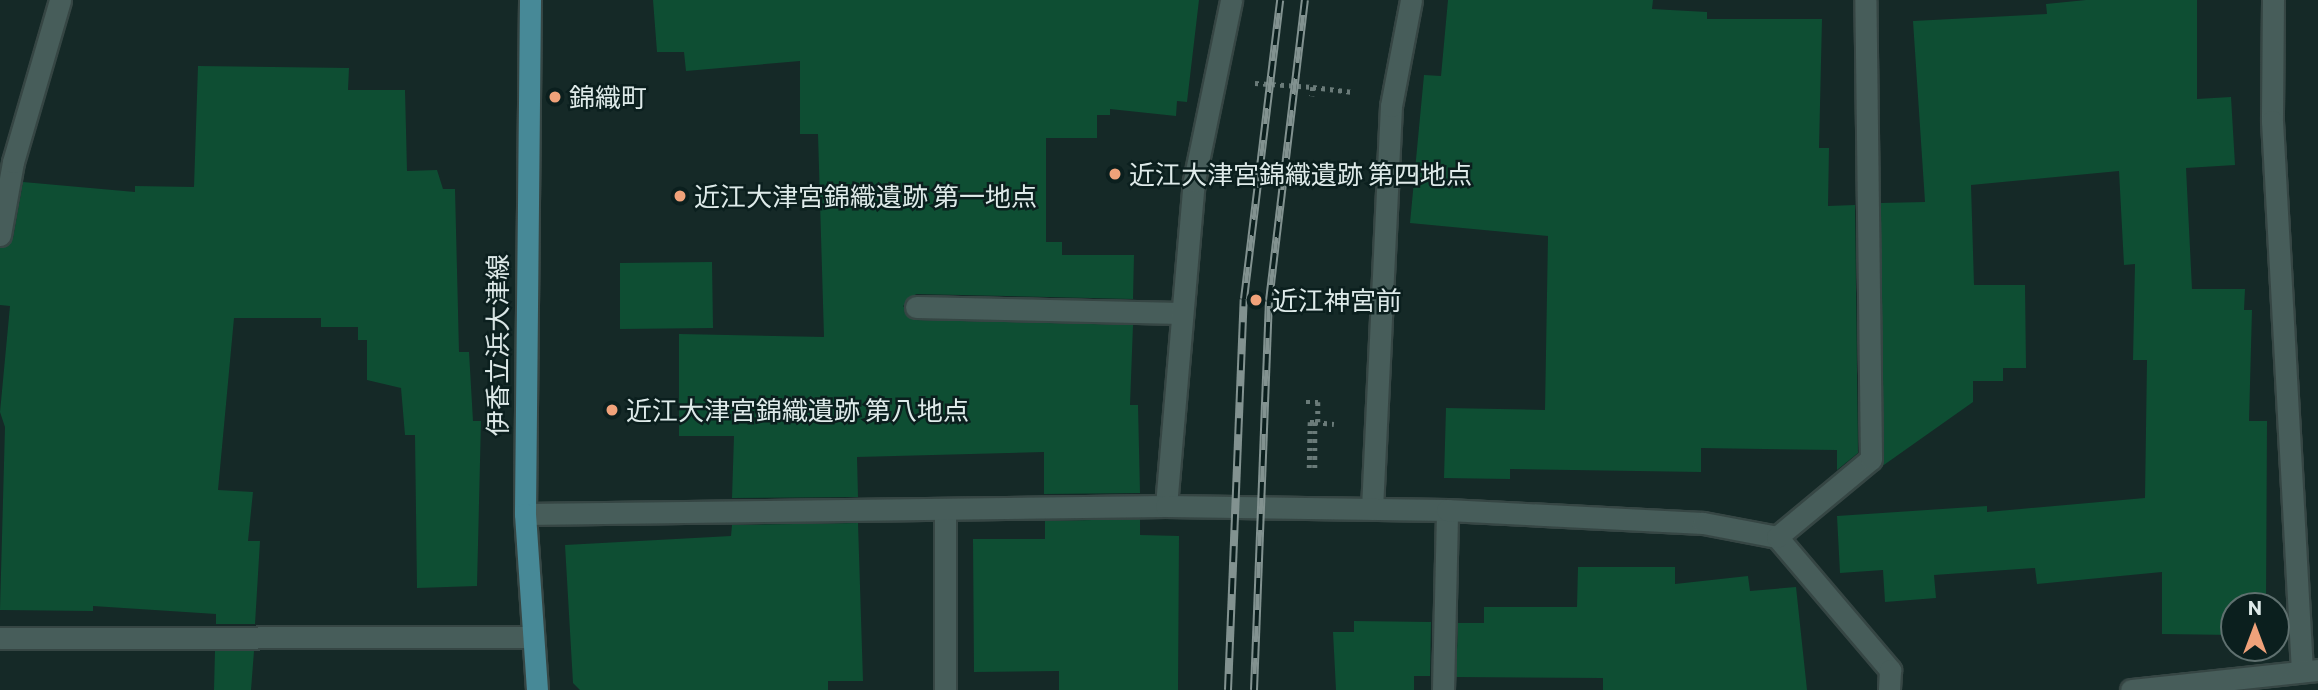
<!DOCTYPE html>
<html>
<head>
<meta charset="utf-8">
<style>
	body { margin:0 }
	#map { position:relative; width:2318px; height:690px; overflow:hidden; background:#152927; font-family:Commissioner,"Noto Sans JP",sans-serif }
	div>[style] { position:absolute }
	.building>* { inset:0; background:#0e4e33 }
	.path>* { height:4.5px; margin-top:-2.25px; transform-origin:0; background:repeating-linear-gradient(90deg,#6a7b79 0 3.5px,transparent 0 8.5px) }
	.roads { filter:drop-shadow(2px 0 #364644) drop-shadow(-2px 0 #364644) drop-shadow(0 2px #364644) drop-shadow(0 -2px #364644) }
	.lane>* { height:21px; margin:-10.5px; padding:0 10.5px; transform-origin:10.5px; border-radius:10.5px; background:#475d5a }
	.street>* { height:21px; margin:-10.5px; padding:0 10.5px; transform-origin:10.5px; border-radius:10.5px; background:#475d5a }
	.primary>* { height:21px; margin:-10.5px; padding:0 10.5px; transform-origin:10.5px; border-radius:10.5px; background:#478997 }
	.rail>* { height:8px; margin-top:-4px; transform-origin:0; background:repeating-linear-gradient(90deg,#0b1f1e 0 16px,#829290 0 32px); box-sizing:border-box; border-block:2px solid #829290 }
	.dots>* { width:19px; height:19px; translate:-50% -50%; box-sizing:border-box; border:4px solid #0b1f1e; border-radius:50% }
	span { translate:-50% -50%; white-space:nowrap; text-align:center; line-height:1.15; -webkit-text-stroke:5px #0b1f1e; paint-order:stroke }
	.poi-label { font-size:26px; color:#deeae9 }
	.left { translate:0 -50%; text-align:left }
	.street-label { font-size:26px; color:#deeae9 }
	.north { position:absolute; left:2220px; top:592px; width:70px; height:70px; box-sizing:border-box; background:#0b1f1e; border:2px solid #5f706f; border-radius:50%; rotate:0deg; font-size:19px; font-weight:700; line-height:28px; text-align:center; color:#deeae9 }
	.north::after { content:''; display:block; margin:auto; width:24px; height:32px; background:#f0a27a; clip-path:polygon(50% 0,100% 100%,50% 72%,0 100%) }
</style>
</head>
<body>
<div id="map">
	<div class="building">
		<div style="clip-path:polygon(653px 0,1199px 0,1187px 102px,1177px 101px,1176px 116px,1110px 109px,1110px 115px,1097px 115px,1097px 138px,1046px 138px,1046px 242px,1062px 242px,1062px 255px,1134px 255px,1133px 299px,916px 294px,903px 306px,916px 320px,1133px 325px,1130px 405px,1138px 405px,1140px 493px,1044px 494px,1044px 452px,857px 457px,858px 497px,732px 498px,734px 436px,679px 436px,679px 334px,824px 337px,818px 134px,800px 134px,800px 61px,686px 71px,684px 52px,657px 52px)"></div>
		<div style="clip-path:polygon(1448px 0,1653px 0,1652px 9px,1707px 12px,1707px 19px,1822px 19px,1819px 148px,1829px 148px,1828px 206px,1855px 205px,1858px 453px,1837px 470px,1837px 450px,1701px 448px,1701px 472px,1510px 469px,1510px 479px,1444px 478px,1446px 408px,1545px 410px,1548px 236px,1410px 223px,1424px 75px,1441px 76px)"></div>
		<div style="clip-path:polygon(2086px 0,2197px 0,2197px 99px,2231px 97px,2235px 165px,2186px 168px,2192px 289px,2245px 289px,2244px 310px,2252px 310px,2249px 421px,2267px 421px,2266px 606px,2234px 606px,2234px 635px,2162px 634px,2162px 572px,2037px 584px,2035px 568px,1934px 575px,1936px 598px,1885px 602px,1883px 570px,1840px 573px,1837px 516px,1987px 506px,1987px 512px,2145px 498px,2147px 360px,2133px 360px,2135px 264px,2124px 265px,2119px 171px,1971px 185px,1974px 285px,2025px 285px,2026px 368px,2003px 368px,2003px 381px,1973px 381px,1973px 402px,1881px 467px,1881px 203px,1925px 202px,1913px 21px,2047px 14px,2046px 4px)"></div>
		<div style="clip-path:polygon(198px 66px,349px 68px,348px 90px,405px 90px,407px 171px,437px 170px,443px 189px,455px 189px,459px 352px,469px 352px,473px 421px,481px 421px,477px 586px,417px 588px,415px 435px,405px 435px,401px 388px,367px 380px,367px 340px,358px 340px,358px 327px,321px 327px,321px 318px,234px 318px,218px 490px,253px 492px,248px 541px,260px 541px,255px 624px,216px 624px,216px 614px,93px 606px,93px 611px,0 610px,5px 427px,0 412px,10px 306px,0 305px,0 248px,13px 238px,23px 182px,135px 192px,135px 186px,194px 187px)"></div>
		<div style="clip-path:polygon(712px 262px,713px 328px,620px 329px,620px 263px)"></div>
		<div style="clip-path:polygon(1140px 519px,1140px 535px,1179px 536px,1178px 690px,1059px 690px,1059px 671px,974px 672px,973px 539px,1045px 539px,1045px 521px)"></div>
		<div style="clip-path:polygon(858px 523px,863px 681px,828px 681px,828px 690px,580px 690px,573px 683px,565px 545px,731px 536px,732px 525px)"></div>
		<div style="clip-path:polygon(1578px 567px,1675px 567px,1675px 584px,1748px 576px,1750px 591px,1796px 587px,1807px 690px,1603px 690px,1603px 678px,1456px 677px,1458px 623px,1484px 623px,1484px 607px,1577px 607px)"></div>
		<div style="clip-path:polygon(1354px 621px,1431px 622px,1430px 676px,1414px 676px,1414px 690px,1336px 690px,1333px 632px,1354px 632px)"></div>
		<div style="clip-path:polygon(215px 651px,254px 651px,251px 690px,214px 690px)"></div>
	</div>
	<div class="path">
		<div style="left:1255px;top:83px;width:58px;rotate:3.9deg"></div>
		<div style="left:1313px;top:87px;width:9px;rotate:96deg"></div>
		<div style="left:1313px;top:87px;width:40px;rotate:7.1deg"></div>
		<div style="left:1306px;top:402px;width:12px"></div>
		<div style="left:1318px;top:402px;width:20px;rotate:90deg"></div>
		<div style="left:1315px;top:422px;width:19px;rotate:6deg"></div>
		<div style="left:1309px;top:468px;width:46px;rotate:-88.8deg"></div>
		<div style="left:1310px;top:422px;width:5px"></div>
		<div style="left:1315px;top:422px;width:47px;rotate:90deg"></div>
	</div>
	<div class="roads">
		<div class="lane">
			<div style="left:916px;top:307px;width:265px;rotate:1.3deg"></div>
			<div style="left:945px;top:509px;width:181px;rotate:90deg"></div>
			<div style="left:1372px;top:509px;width:403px;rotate:-87.3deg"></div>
			<div style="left:1391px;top:106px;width:108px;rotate:-79.3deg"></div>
			<div style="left:1443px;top:690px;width:180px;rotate:-88.7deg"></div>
		</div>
		<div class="street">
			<div style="left:2273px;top:0;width:121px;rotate:90.5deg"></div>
			<div style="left:2272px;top:121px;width:551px;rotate:86.88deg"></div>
			<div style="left:0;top:235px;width:74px;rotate:-79.9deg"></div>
			<div style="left:13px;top:162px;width:169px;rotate:-73.8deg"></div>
			<div style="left:1166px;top:506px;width:326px;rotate:-85.1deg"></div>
			<div style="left:1194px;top:181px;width:185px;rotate:-78.4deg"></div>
			<div style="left:525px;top:514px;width:641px;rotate:-0.72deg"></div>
			<div style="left:1166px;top:506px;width:281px;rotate:0.8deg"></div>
			<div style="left:1447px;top:510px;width:256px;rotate:2.9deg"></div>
			<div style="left:1703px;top:523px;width:75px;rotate:10.7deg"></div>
			<div style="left:1777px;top:537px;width:175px;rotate:49.6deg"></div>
			<div style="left:1890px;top:670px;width:20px;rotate:93deg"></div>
			<div style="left:1777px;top:537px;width:122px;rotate:-39.7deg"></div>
			<div style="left:1871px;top:459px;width:459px;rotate:-90.7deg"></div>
			<div style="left:0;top:638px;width:529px;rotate:-0.11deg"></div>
			<div style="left:2131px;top:690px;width:188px;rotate:-6.1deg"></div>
		</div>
		<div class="primary">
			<div style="left:530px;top:0;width:514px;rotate:90.56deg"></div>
			<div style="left:525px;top:514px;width:176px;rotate:86.1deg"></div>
		</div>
	</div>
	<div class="rail">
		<div style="left:1228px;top:690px;width:391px;rotate:-87.7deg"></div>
		<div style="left:1244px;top:299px;width:301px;rotate:-83.1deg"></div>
		<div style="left:1254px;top:690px;width:389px;rotate:-87.8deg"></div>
		<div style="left:1269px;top:301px;width:303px;rotate:-83.2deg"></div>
	</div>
	<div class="dots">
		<div style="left:555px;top:97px;background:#f0a27a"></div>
		<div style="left:1115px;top:174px;background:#f0a27a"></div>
		<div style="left:680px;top:196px;background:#f0a27a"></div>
		<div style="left:1256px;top:300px;background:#f0a27a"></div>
		<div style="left:612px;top:410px;background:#f0a27a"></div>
	</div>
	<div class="poi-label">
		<span class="left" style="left:569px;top:97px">錦織町</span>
		<span class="left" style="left:1129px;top:174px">近江大津宮錦織遺跡 第四地点</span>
		<span class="left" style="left:694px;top:196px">近江大津宮錦織遺跡 第一地点</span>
		<span class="left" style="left:1272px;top:300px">近江神宮前</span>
		<span class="left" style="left:626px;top:410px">近江大津宮錦織遺跡 第八地点</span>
	</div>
	<div class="street-label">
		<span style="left:497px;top:345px;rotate:-90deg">伊香立浜大津線</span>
	</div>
	<div class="north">N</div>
</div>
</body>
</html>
